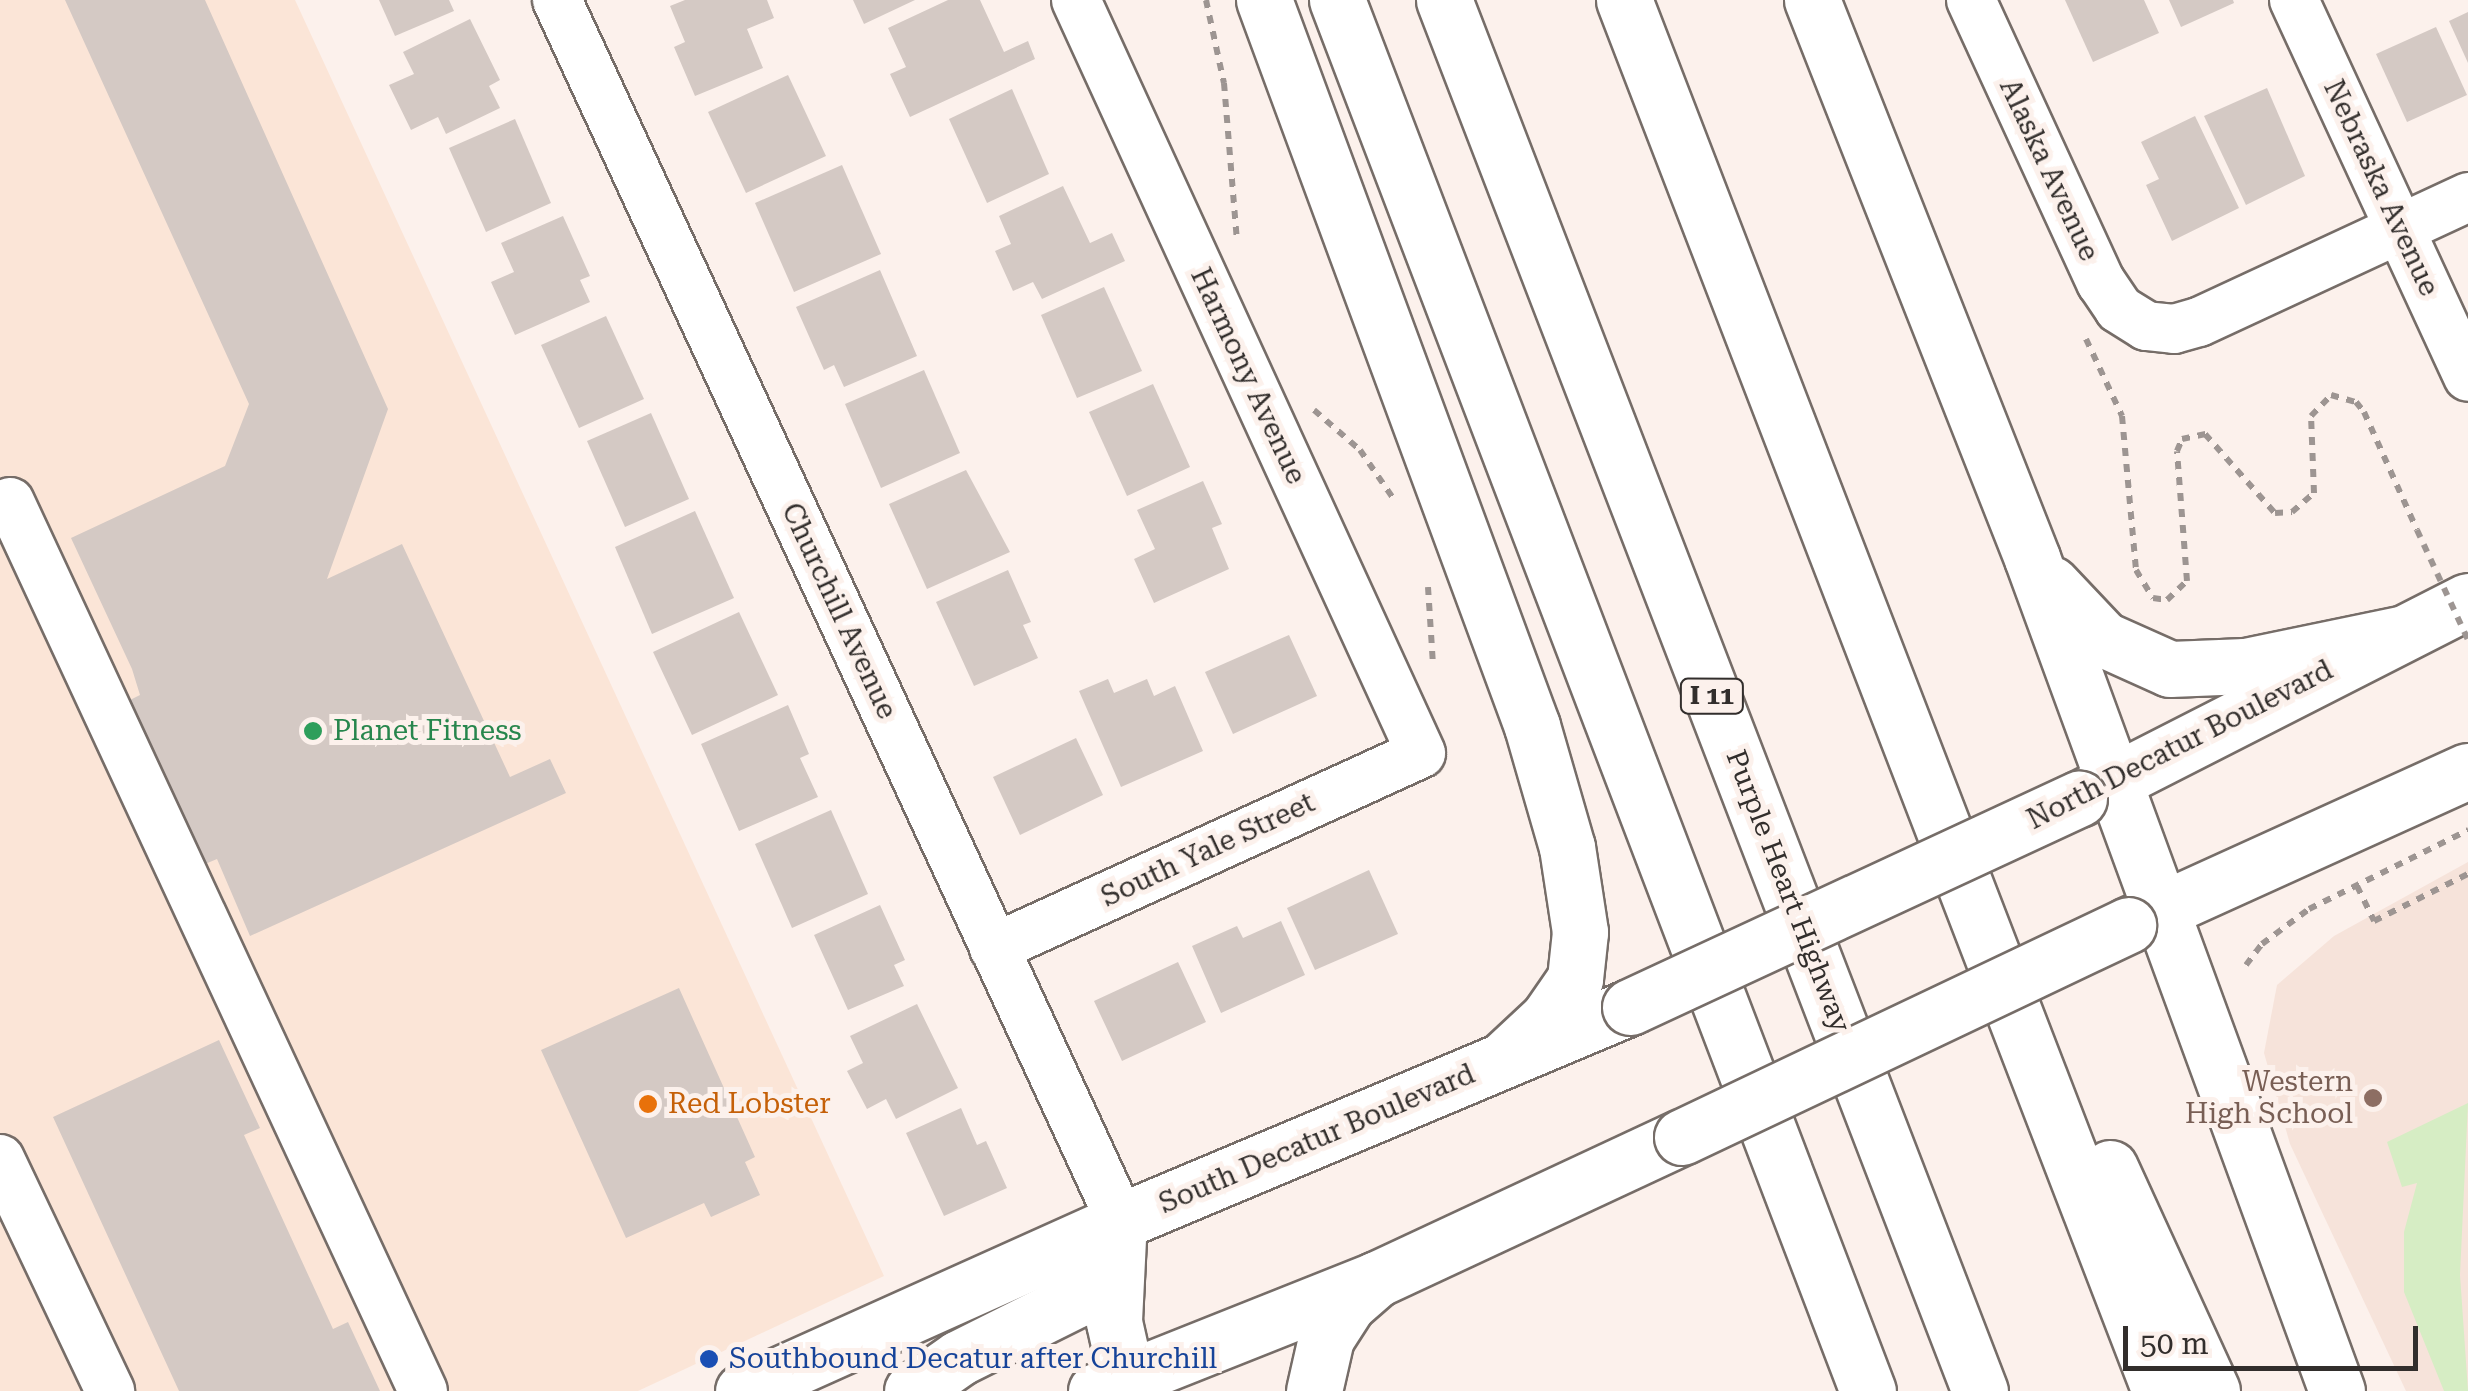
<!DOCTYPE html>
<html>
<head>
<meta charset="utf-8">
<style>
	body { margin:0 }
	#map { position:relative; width:2468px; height:1391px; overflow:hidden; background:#fcf1ec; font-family:"Roboto Serif",serif }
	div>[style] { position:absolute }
	.commercial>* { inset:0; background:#fbe5d7 }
	.built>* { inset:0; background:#f6e3da }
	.green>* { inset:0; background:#d6edc4 }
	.building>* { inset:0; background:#d4c9c4 }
	.path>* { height:6px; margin-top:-3px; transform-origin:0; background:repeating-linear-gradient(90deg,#9d9592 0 8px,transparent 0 16px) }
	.roads { filter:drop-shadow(2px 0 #766d68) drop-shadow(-2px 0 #766d68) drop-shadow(0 2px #766d68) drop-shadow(0 -2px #766d68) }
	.minor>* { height:48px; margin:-24px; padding:0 24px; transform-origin:24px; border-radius:24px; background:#fff }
	.major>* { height:55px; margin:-27.5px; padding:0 27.5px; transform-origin:27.5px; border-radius:27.5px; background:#fff }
	.highway>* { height:55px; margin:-27.5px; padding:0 27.5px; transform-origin:27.5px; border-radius:27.5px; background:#fff }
	.path-bridge>* { height:6px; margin-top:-3px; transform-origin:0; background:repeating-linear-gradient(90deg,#9d9592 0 8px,transparent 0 16px) }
	.bridges { filter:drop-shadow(2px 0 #766d68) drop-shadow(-2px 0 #766d68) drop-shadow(0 2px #766d68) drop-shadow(0 -2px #766d68) }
	.major-bridge>* { height:55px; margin:-27.5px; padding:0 27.5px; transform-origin:27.5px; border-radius:27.5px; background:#fff }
	.dots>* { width:28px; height:28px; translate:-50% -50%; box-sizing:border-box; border:5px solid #fcf1ec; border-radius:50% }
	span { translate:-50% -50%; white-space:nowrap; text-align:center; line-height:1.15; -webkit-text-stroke:10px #fcf1ec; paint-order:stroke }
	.shield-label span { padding:2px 8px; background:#fcf1ec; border:2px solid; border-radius:8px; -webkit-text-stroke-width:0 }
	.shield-label { font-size:25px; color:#322e2c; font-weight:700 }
	.street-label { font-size:28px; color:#322e2c }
	.leisure-label { font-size:28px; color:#27864d }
	.left { translate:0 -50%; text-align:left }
	.education-label { font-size:28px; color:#785e54 }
	.right { translate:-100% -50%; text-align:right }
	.food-label { font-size:28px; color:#c56008 }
	.transit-label { font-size:28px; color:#164399 }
	.scale { position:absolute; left:2123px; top:1326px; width:295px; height:45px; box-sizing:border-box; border:5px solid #322e2c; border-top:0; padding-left:12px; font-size:30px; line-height:35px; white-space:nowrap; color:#322e2c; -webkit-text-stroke:8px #fcf1ec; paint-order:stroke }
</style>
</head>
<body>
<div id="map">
	<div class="commercial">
		<div style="clip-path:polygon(0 0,295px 0,884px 1276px,638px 1391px,0 1391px)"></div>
	</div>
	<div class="built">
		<div style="clip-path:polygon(2468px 862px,2468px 1391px,2406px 1391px,2290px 1144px,2264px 1053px,2277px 985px,2334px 936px)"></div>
	</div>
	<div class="green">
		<div style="clip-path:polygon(2468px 1103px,2460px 1275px,2468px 1391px,2444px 1391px,2404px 1292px,2404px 1232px,2417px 1183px,2402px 1187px,2387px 1142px)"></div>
	</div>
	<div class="building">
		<div style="clip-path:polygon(65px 0,205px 0,388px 409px,327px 579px,402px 544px,510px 777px,550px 759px,566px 793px,250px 936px,217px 859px,198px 867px,124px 703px,140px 695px,132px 669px,71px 538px,225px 466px,249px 404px)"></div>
		<div style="clip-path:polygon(379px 0,449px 0,454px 11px,395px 36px)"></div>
		<div style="clip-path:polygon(685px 0,767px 0,774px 18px,747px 29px,763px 68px,695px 96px,674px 47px,685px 42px,670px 6px)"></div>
		<div style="clip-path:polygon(853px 0,915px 0,864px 24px)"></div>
		<div style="clip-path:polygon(948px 0,980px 0,1004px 52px,1028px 41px,1035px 59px,910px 117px,890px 74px,906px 67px,888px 28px)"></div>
		<div style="clip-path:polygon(2065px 0,2144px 0,2159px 33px,2093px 62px)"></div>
		<div style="clip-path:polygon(2169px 0,2233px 0,2234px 3px,2181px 27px)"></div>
		<div style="clip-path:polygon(2468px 12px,2468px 63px,2449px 21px)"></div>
		<div style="clip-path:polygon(470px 19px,500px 80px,489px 86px,500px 108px,446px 134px,438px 117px,411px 130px,389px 85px,414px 74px,403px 52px)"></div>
		<div style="clip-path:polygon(2436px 27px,2467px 95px,2407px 122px,2376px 54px)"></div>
		<div style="clip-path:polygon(788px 75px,826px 156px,746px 193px,708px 112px)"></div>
		<div style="clip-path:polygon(2267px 88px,2305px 176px,2246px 205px,2204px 116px)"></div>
		<div style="clip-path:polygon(1012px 89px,1049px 174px,987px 203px,949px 119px)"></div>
		<div style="clip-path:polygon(2195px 116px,2239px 208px,2172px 241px,2146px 185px,2159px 179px,2141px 142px)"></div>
		<div style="clip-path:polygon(515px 119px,551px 203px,486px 232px,449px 148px)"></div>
		<div style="clip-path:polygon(842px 165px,881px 254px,794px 292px,755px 203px)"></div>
		<div style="clip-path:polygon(1063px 186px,1090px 243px,1112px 233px,1125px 261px,1042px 299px,1033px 282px,1013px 291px,995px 251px,1011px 244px,999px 216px)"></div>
		<div style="clip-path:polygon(563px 216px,590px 276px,580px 280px,590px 302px,515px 335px,491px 282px,514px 272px,501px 243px)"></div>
		<div style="clip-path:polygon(880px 270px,917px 356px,844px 387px,834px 365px,824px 370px,796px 307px)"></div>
		<div style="clip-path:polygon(1104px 287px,1142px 371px,1077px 398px,1041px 315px)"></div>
		<div style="clip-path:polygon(606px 316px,644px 399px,579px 428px,541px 345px)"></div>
		<div style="clip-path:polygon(924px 370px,960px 453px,881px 488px,845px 404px)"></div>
		<div style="clip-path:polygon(1153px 384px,1190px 467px,1127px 496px,1089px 412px)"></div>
		<div style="clip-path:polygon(651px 413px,689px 499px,625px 527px,587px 441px)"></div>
		<div style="clip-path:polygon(966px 470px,1010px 552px,927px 589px,889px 504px)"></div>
		<div style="clip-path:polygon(1203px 481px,1222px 524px,1212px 528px,1229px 569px,1154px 603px,1134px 559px,1155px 549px,1137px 510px)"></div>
		<div style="clip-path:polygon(695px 511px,734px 598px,652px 634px,615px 547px)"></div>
		<div style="clip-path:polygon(1008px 570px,1031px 622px,1023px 625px,1038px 658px,974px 686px,936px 602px)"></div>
		<div style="clip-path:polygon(739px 612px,778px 695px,692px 735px,653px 652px)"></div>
		<div style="clip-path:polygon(1289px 635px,1317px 696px,1233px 734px,1205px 672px)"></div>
		<div style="clip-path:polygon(1108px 679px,1114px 693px,1147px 679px,1154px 696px,1175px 686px,1203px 751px,1121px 787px,1079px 691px)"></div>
		<div style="clip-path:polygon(788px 705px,809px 754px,800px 758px,818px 797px,739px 831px,701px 744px)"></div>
		<div style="clip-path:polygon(1076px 738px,1103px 795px,1020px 835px,993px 777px)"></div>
		<div style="clip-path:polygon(831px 810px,868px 894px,792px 928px,755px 844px)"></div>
		<div style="clip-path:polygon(1369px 870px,1398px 934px,1315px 970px,1287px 908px)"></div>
		<div style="clip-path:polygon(880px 905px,905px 960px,894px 965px,904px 986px,848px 1010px,814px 935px)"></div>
		<div style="clip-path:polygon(1281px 921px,1305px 975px,1221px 1013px,1192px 946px,1237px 926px,1243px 938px)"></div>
		<div style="clip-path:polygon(1178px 962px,1206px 1022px,1122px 1061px,1094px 1001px)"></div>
		<div style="clip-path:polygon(679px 988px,755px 1157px,745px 1162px,760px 1195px,711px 1217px,704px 1203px,626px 1238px,541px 1050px)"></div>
		<div style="clip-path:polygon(917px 1004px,958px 1088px,896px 1119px,886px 1099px,867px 1109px,847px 1071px,863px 1063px,850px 1036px)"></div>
		<div style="clip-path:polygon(219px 1040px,260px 1128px,244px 1135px,333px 1329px,348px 1322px,380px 1391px,179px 1391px,53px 1117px)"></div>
		<div style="clip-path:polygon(961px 1108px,977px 1145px,986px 1141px,1007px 1188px,944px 1216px,906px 1133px)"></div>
	</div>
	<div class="path">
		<div style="left:1206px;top:0;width:85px;rotate:77.8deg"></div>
		<div style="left:1224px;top:83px;width:159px;rotate:85.3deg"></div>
		<div style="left:2086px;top:339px;width:85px;rotate:64.9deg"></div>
		<div style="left:2122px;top:416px;width:155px;rotate:84.8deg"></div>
		<div style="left:2136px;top:570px;width:33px;rotate:59deg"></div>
		<div style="left:2153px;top:598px;width:14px;rotate:8deg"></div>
		<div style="left:2167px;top:600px;width:28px;rotate:-44deg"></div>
		<div style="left:2187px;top:581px;width:130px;rotate:-94.4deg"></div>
		<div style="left:2177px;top:451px;width:13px;rotate:-67deg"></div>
		<div style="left:2182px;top:439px;width:24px;rotate:-12deg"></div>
		<div style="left:2205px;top:434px;width:106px;rotate:48.5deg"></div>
		<div style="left:2275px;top:513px;width:17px;rotate:-3deg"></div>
		<div style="left:2292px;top:512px;width:29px;rotate:-41deg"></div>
		<div style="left:2314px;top:493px;width:77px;rotate:-92.2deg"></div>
		<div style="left:2311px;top:416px;width:29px;rotate:-46deg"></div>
		<div style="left:2331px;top:395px;width:26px;rotate:16deg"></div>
		<div style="left:2356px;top:402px;width:13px;rotate:51deg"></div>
		<div style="left:2364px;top:412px;width:129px;rotate:65.8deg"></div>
		<div style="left:1314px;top:410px;width:61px;rotate:41deg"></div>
		<div style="left:1360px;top:450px;width:62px;rotate:55.5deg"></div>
		<div style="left:1428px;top:587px;width:78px;rotate:86.3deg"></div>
		<div style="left:2357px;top:886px;width:39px;rotate:64deg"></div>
		<div style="left:2374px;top:921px;width:105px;rotate:-26.6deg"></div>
		<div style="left:2246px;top:965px;width:26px;rotate:-53deg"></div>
		<div style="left:2262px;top:944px;width:59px;rotate:-36.7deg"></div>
		<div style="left:2309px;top:909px;width:178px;rotate:-26.4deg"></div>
	</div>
	<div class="roads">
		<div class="minor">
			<div style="left:557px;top:0;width:1345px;rotate:65.21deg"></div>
			<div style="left:1971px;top:0;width:311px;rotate:65.3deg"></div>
			<div style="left:2101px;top:282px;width:32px;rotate:56deg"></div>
			<div style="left:2119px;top:309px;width:32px;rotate:32deg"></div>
			<div style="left:2146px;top:326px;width:28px;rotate:6deg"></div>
			<div style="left:2174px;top:329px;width:26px;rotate:-16deg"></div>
			<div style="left:2199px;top:322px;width:297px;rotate:-24.9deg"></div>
			<div style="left:2294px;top:0;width:415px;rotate:65.2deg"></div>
			<div style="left:10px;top:502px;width:980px;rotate:65.08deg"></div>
			<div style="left:994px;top:948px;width:469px;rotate:-24.5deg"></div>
			<div style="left:1421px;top:753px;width:828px;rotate:-114.62deg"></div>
			<div style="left:0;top:1159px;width:257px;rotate:64.6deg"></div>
		</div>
		<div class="major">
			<div style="left:2079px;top:799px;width:436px;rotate:-27deg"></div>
			<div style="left:2128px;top:925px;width:373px;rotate:-24.4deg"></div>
			<div style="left:1118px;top:1239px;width:83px;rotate:92.8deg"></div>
			<div style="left:1114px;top:1322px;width:59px;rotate:77.4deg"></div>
			<div style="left:743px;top:1391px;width:414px;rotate:-24.2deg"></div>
			<div style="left:1121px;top:1221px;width:552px;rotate:-22.8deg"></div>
			<div style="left:912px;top:1391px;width:57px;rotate:-35.1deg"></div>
			<div style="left:959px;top:1358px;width:130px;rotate:-26.6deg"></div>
			<div style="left:1075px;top:1300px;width:91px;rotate:-59.8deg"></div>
			<div style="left:1096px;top:1391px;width:302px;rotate:-21.7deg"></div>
			<div style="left:1377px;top:1279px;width:336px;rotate:-25deg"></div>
		</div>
		<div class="highway">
			<div style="left:1264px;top:0;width:774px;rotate:69.74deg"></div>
			<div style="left:1532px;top:726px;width:126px;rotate:73.9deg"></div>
			<div style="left:1567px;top:847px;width:86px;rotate:81.3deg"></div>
			<div style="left:1580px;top:932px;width:47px;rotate:96.1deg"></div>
			<div style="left:1575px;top:979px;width:47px;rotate:124.7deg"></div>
			<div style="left:1548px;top:1018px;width:62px;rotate:137deg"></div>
			<div style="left:1337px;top:0;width:1489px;rotate:69.11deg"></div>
			<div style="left:1444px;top:0;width:1491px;rotate:68.93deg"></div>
			<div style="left:1624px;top:0;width:1491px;rotate:68.93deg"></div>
			<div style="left:1812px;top:0;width:600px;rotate:68.48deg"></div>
			<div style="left:2032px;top:558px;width:887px;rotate:69.89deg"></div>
			<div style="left:2051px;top:584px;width:76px;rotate:46.6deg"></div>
			<div style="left:2103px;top:639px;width:73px;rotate:24.1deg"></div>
			<div style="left:2170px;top:669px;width:75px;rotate:-2.3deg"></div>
			<div style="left:2245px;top:666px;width:157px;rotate:-11.7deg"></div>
			<div style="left:2110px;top:1168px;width:245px;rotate:65.4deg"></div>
			<div style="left:1127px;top:1380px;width:12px;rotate:70deg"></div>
			<div style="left:1314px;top:1391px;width:54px;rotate:-77.2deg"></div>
			<div style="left:1326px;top:1338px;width:40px;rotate:-57.1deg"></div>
			<div style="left:1348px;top:1304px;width:38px;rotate:-41deg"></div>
		</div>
	</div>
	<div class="path-bridge">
		<div style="left:2417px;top:530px;width:121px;rotate:65.1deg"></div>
	</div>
	<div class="bridges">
		<div class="major-bridge">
			<div style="left:1630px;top:1007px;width:495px;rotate:-24.9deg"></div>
			<div style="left:1682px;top:1137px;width:494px;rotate:-25.4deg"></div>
		</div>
	</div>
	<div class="dots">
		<div style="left:313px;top:731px;background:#2e9e5b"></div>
		<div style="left:2373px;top:1098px;background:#8d6e63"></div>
		<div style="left:648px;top:1104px;background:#e8710a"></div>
		<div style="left:709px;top:1359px;background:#1a4fb4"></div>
	</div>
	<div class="shield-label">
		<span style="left:1712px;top:696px">I 11</span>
	</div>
	<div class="street-label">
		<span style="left:2049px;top:170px;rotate:65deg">Alaska Avenue</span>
		<span style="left:2381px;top:188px;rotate:65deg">Nebraska Avenue</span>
		<span style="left:1248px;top:376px;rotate:65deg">Harmony Avenue</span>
		<span style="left:839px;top:611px;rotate:65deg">Churchill Avenue</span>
		<span style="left:2180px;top:745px;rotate:-27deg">North Decatur Boulevard</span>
		<span style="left:1208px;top:850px;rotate:-25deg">South Yale Street</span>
		<span style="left:1788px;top:891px;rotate:69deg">Purple Heart Highway</span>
		<span style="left:1317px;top:1139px;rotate:-23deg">South Decatur Boulevard</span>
	</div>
	<div class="leisure-label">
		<span class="left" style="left:333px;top:731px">Planet Fitness</span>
	</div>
	<div class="education-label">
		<span class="right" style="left:2353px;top:1098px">Western<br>High School</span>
	</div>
	<div class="food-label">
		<span class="left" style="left:668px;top:1104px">Red Lobster</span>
	</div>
	<div class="transit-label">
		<span class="left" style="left:729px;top:1359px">Southbound Decatur after Churchill</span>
	</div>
	<div class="scale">50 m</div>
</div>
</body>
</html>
